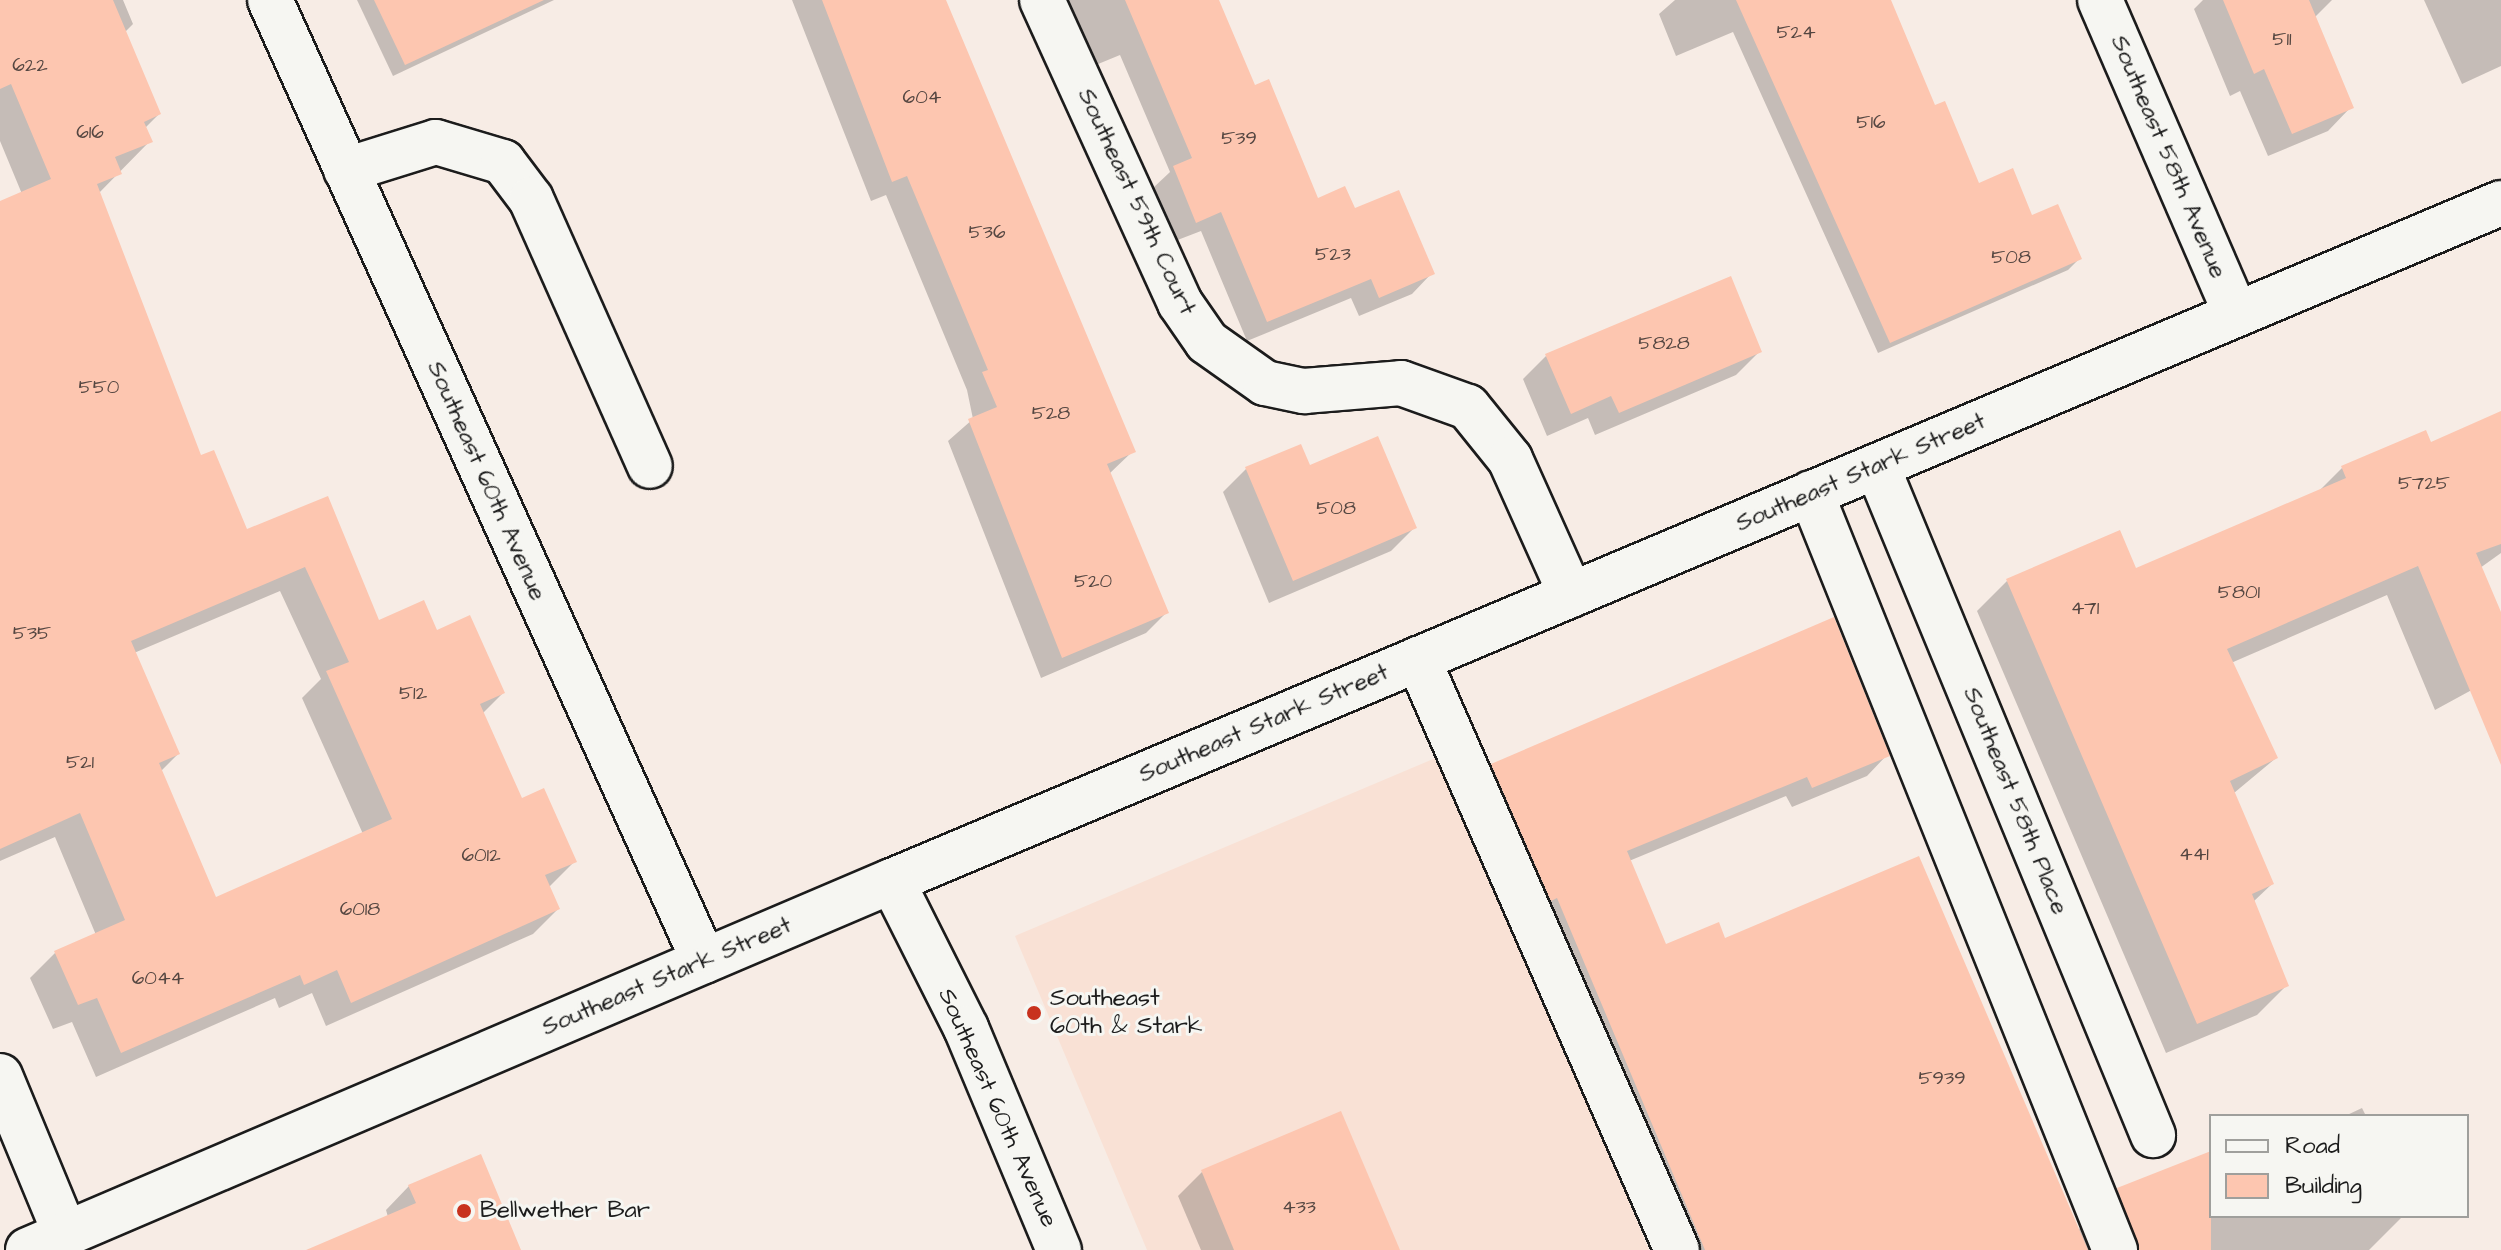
<!DOCTYPE html>
<html>
<head>
<meta charset="utf-8">
<style>
	body { margin:0 }
	#map { position:relative; width:2501px; height:1250px; overflow:hidden; background:#f7ece5; font-family:"Architects Daughter",sans-serif }
	div>[style] { position:absolute }
	.built>* { inset:0; background:#f9e1d5 }
	.shadow>* { inset:0; background:#0003 }
	.building>* { inset:0; background:#fdc6b0 }
	.roads { filter:drop-shadow(2px 0 #1c1c1c) drop-shadow(-2px 0 #1c1c1c) drop-shadow(0 2px #1c1c1c) drop-shadow(0 -2px #1c1c1c) }
	.minor>* { height:44px; margin:-22px; padding:0 22px; transform-origin:22px; border-radius:22px; background:#f6f6f2 }
	.major>* { height:44px; margin:-22px; padding:0 22px; transform-origin:22px; border-radius:22px; background:#f6f6f2 }
	.dots>* { width:22px; height:22px; translate:-50% -50%; box-sizing:border-box; border:4px solid #f6f6f2; border-radius:50% }
	span { translate:-50% -50%; white-space:nowrap; text-align:center; line-height:1.15; -webkit-text-stroke:6px #f6f6f2; paint-order:stroke }
	.number-label { font-size:20px; color:#544641 }
	.number-label span { -webkit-text-stroke-width:0 }
	.street-label { font-size:24px; color:#1c1c1c }
	.poi-label { font-size:24px; color:#1c1c1c }
	.left { translate:0 -50%; text-align:left }
	.legend { position:absolute; left:2209px; top:1114px; width:260px; height:104px; box-sizing:border-box; background:#f6f6f2; border:2px solid #9f9f9c; margin:0; padding:10px 14px; list-style:none; font-size:24px; color:#1c1c1c }
	.legend li { display:flex; align-items:center; gap:16px; height:40px }
	.legend b { width:40px; border:2px solid #9f9f9c }
</style>
</head>
<body>
<div id="map">
	<div class="built">
		<div style="clip-path:polygon(1445px 754px,1649px 1250px,1147px 1250px,1015px 936px)"></div>
	</div>
	<div class="shadow">
		<div style="clip-path:polygon(evenodd,0 0,123px 0,133px 24px,124px 33px,159px 114px,145px 128px,150px 141px,98px 194px,200px 458px,246px 532px,327px 499px,378px 622px,436px 633px,503px 693px,482px 714px,522px 801px,574px 862px,548px 888px,558px 909px,533px 934px,326px 1026px,312px 993px,279px 1008px,275px 998px,96px 1077px,72px 1022px,53px 1029px,30px 978px,55px 953px,96px 935px,55px 837px,0 861px,0 203px,22px 194px,0 141px,0 0,280px 591px,321px 679px,302px 698px,363px 834px,215px 899px,161px 771px,178px 754px,134px 653px,280px 591px)"></div>
		<div style="clip-path:polygon(357px 0,554px 0,393px 76px)"></div>
		<div style="clip-path:polygon(792px 0,942px 0,1133px 451px,1109px 474px,1167px 612px,1146px 633px,1041px 678px,948px 441px,973px 419px,967px 390px,886px 195px,871px 201px)"></div>
		<div style="clip-path:polygon(1058px 0,1217px 0,1254px 88px,1317px 200px,1354px 211px,1432px 273px,1412px 294px,1359px 316px,1351px 298px,1247px 341px,1201px 231px,1175px 241px,1153px 188px,1170px 172px,1120px 55px,1086px 69px)"></div>
		<div style="clip-path:polygon(1675px 0,1889px 0,1934px 108px,1978px 186px,2080px 258px,2068px 270px,1878px 353px,1733px 32px,1676px 56px,1659px 14px)"></div>
		<div style="clip-path:polygon(2203px 0,2332px 0,2314px 18px,2351px 107px,2328px 131px,2268px 156px,2240px 91px,2230px 96px,2194px 9px)"></div>
		<div style="clip-path:polygon(2424px 0,2501px 0,2501px 66px,2462px 84px)"></div>
		<div style="clip-path:polygon(1760px 351px,1736px 375px,1595px 435px,1588px 418px,1547px 436px,1523px 379px,1547px 355px)"></div>
		<div style="clip-path:polygon(2430px 445px,2501px 449px,2501px 553px,2480px 568px,2501px 617px,2501px 674px,2435px 710px,2387px 595px,2231px 663px,2276px 758px,2234px 793px,2272px 884px,2253px 902px,2287px 985px,2257px 1015px,2166px 1053px,1977px 611px,2007px 581px,2134px 570px,2317px 493px,2342px 468px)"></div>
		<div style="clip-path:polygon(1247px 468px,1309px 468px,1415px 527px,1391px 551px,1269px 603px,1223px 492px)"></div>
		<div style="clip-path:polygon(1887px 755px,1867px 776px,1792px 807px,1786px 796px,1629px 861px,1665px 947px,1724px 941px,2077px 1231px,2118px 1190px,2211px 1173px,2211px 1216px,2403px 1216px,2369px 1250px,1677px 1250px,1472px 786px,1492px 766px)"></div>
		<div style="clip-path:polygon(2362px 1108px,2366px 1116px,2345px 1116px)"></div>
		<div style="clip-path:polygon(1202px 1172px,1398px 1250px,1201px 1250px,1178px 1196px)"></div>
		<div style="clip-path:polygon(409px 1186px,519px 1250px,310px 1250px,388px 1217px,386px 1210px)"></div>
	</div>
	<div class="building">
		<div style="clip-path:polygon(evenodd,0 0,113px 0,161px 114px,144px 122px,153px 142px,115px 157px,122px 174px,97px 184px,201px 455px,214px 450px,247px 529px,328px 496px,379px 620px,424px 600px,437px 630px,470px 615px,505px 693px,480px 704px,522px 798px,544px 788px,577px 862px,545px 875px,560px 909px,351px 1003px,337px 970px,304px 985px,300px 975px,121px 1053px,97px 998px,78px 1005px,54px 951px,125px 920px,80px 813px,0 849px,0 201px,51px 179px,11px 84px,0 89px,0 0,305px 567px,349px 662px,326px 671px,392px 819px,216px 897px,159px 763px,180px 754px,131px 641px,305px 567px)"></div>
		<div style="clip-path:polygon(374px 0,544px 0,405px 65px)"></div>
		<div style="clip-path:polygon(822px 0,946px 0,1136px 452px,1107px 464px,1169px 613px,1062px 658px,968px 419px,997px 407px,982px 372px,988px 370px,907px 176px,892px 182px)"></div>
		<div style="clip-path:polygon(1125px 0,1219px 0,1255px 85px,1269px 79px,1318px 198px,1345px 186px,1355px 208px,1399px 190px,1435px 274px,1379px 298px,1371px 279px,1267px 322px,1221px 212px,1196px 223px,1173px 166px,1192px 158px)"></div>
		<div style="clip-path:polygon(1736px 0,1891px 0,1935px 105px,1945px 101px,1979px 183px,2013px 168px,2032px 215px,2058px 204px,2082px 259px,1890px 343px)"></div>
		<div style="clip-path:polygon(2223px 0,2309px 0,2354px 108px,2292px 134px,2264px 69px,2254px 74px)"></div>
		<div style="clip-path:polygon(1731px 276px,1762px 352px,1619px 413px,1611px 396px,1571px 414px,1545px 354px)"></div>
		<div style="clip-path:polygon(2501px 411px,2501px 544px,2476px 553px,2501px 612px,2501px 765px,2418px 566px,2227px 649px,2278px 758px,2230px 781px,2274px 884px,2252px 894px,2289px 986px,2197px 1024px,2006px 579px,2120px 530px,2136px 568px,2346px 478px,2341px 466px,2426px 430px,2431px 442px)"></div>
		<div style="clip-path:polygon(1378px 436px,1417px 528px,1293px 581px,1245px 467px,1301px 444px,1310px 465px)"></div>
		<div style="clip-path:polygon(1834px 617px,1890px 756px,1812px 788px,1807px 777px,1627px 851px,1666px 944px,1719px 922px,1725px 938px,1919px 856px,2088px 1250px,1705px 1250px,1557px 898px,1551px 901px,1491px 764px)"></div>
		<div style="clip-path:polygon(1341px 1111px,1400px 1250px,1234px 1250px,1201px 1170px)"></div>
		<div style="clip-path:polygon(2211px 1151px,2211px 1250px,2139px 1250px,2117px 1188px)"></div>
		<div style="clip-path:polygon(481px 1154px,521px 1250px,306px 1250px,416px 1203px,408px 1185px)"></div>
	</div>
	<div class="roads">
		<div class="minor">
			<div style="left:1042px;top:0;width:333px;rotate:65.5deg"></div>
			<div style="left:1180px;top:303px;width:47px;rotate:55.3deg"></div>
			<div style="left:1207px;top:342px;width:71px;rotate:35.3deg"></div>
			<div style="left:1265px;top:383px;width:40px;rotate:12deg"></div>
			<div style="left:1304px;top:391px;width:97px;rotate:-4.7deg"></div>
			<div style="left:1401px;top:383px;width:71px;rotate:19.7deg"></div>
			<div style="left:1468px;top:407px;width:67px;rotate:51.1deg"></div>
			<div style="left:1510px;top:459px;width:149px;rotate:65.8deg"></div>
			<div style="left:2100px;top:0;width:342px;rotate:66.6deg"></div>
			<div style="left:346px;top:170px;width:94px;rotate:-17.3deg"></div>
			<div style="left:436px;top:142px;width:70px;rotate:16.6deg"></div>
			<div style="left:503px;top:162px;width:46px;rotate:52.9deg"></div>
			<div style="left:531px;top:199px;width:292px;rotate:66deg"></div>
			<div style="left:1877px;top:466px;width:724px;rotate:67.58deg"></div>
			<div style="left:1811px;top:493px;width:816px;rotate:68.12deg"></div>
			<div style="left:1418px;top:659px;width:645px;rotate:66.34deg"></div>
			<div style="left:892px;top:881px;width:1746px;rotate:-22.85deg"></div>
			<div style="left:0;top:1076px;width:170px;rotate:67.5deg"></div>
			<div style="left:28px;top:1250px;width:735px;rotate:-23.15deg"></div>
		</div>
		<div class="major">
			<div style="left:270px;top:0;width:1054px;rotate:65.7deg"></div>
			<div style="left:704px;top:961px;width:204px;rotate:-23.1deg"></div>
			<div style="left:892px;top:881px;width:165px;rotate:63.3deg"></div>
			<div style="left:966px;top:1028px;width:241px;rotate:67.3deg"></div>
		</div>
	</div>
	<div class="dots">
		<div style="left:1034px;top:1013px;background:#c8321e"></div>
		<div style="left:464px;top:1211px;background:#c8321e"></div>
	</div>
	<div class="number-label">
		<span style="left:1796px;top:32px">524</span>
		<span style="left:2282px;top:39px">511</span>
		<span style="left:30px;top:65px">622</span>
		<span style="left:922px;top:97px">604</span>
		<span style="left:1871px;top:122px">516</span>
		<span style="left:90px;top:132px">616</span>
		<span style="left:1239px;top:138px">539</span>
		<span style="left:987px;top:232px">536</span>
		<span style="left:1333px;top:254px">523</span>
		<span style="left:2011px;top:257px">508</span>
		<span style="left:1664px;top:343px">5828</span>
		<span style="left:99px;top:387px">550</span>
		<span style="left:1051px;top:413px">528</span>
		<span style="left:2424px;top:483px">5725</span>
		<span style="left:1336px;top:508px">508</span>
		<span style="left:1093px;top:581px">520</span>
		<span style="left:2239px;top:592px">5801</span>
		<span style="left:2085px;top:608px">471</span>
		<span style="left:32px;top:633px">535</span>
		<span style="left:413px;top:693px">512</span>
		<span style="left:80px;top:762px">521</span>
		<span style="left:2194px;top:854px">441</span>
		<span style="left:481px;top:855px">6012</span>
		<span style="left:360px;top:909px">6018</span>
		<span style="left:158px;top:978px">6044</span>
		<span style="left:1942px;top:1078px">5939</span>
		<span style="left:1299px;top:1207px">433</span>
	</div>
	<div class="street-label">
		<span style="left:2168px;top:157px;rotate:67deg">Southeast 58th Avenue</span>
		<span style="left:1136px;top:202px;rotate:65deg">Southeast 59th Court</span>
		<span style="left:1861px;top:473px;rotate:-23deg">Southeast Stark Street</span>
		<span style="left:486px;top:481px;rotate:66deg">Southeast 60th Avenue</span>
		<span style="left:1264px;top:724px;rotate:-23deg">Southeast Stark Street</span>
		<span style="left:2015px;top:801px;rotate:68deg">Southeast 58th Place</span>
		<span style="left:667px;top:977px;rotate:-23deg">Southeast Stark Street</span>
		<span style="left:997px;top:1108px;rotate:66deg">Southeast 60th Avenue</span>
	</div>
	<div class="poi-label">
		<span class="left" style="left:1050px;top:1013px">Southeast<br>60th &amp; Stark</span>
		<span class="left" style="left:480px;top:1211px">Bellwether Bar</span>
	</div>
	<ul class="legend">
	<li><b style="height:10px;background:#f6f6f2"></b>Road</li>
	<li><b style="height:22px;background:#fdc6b0"></b>Building</li>
	</ul>
</div>
</body>
</html>
